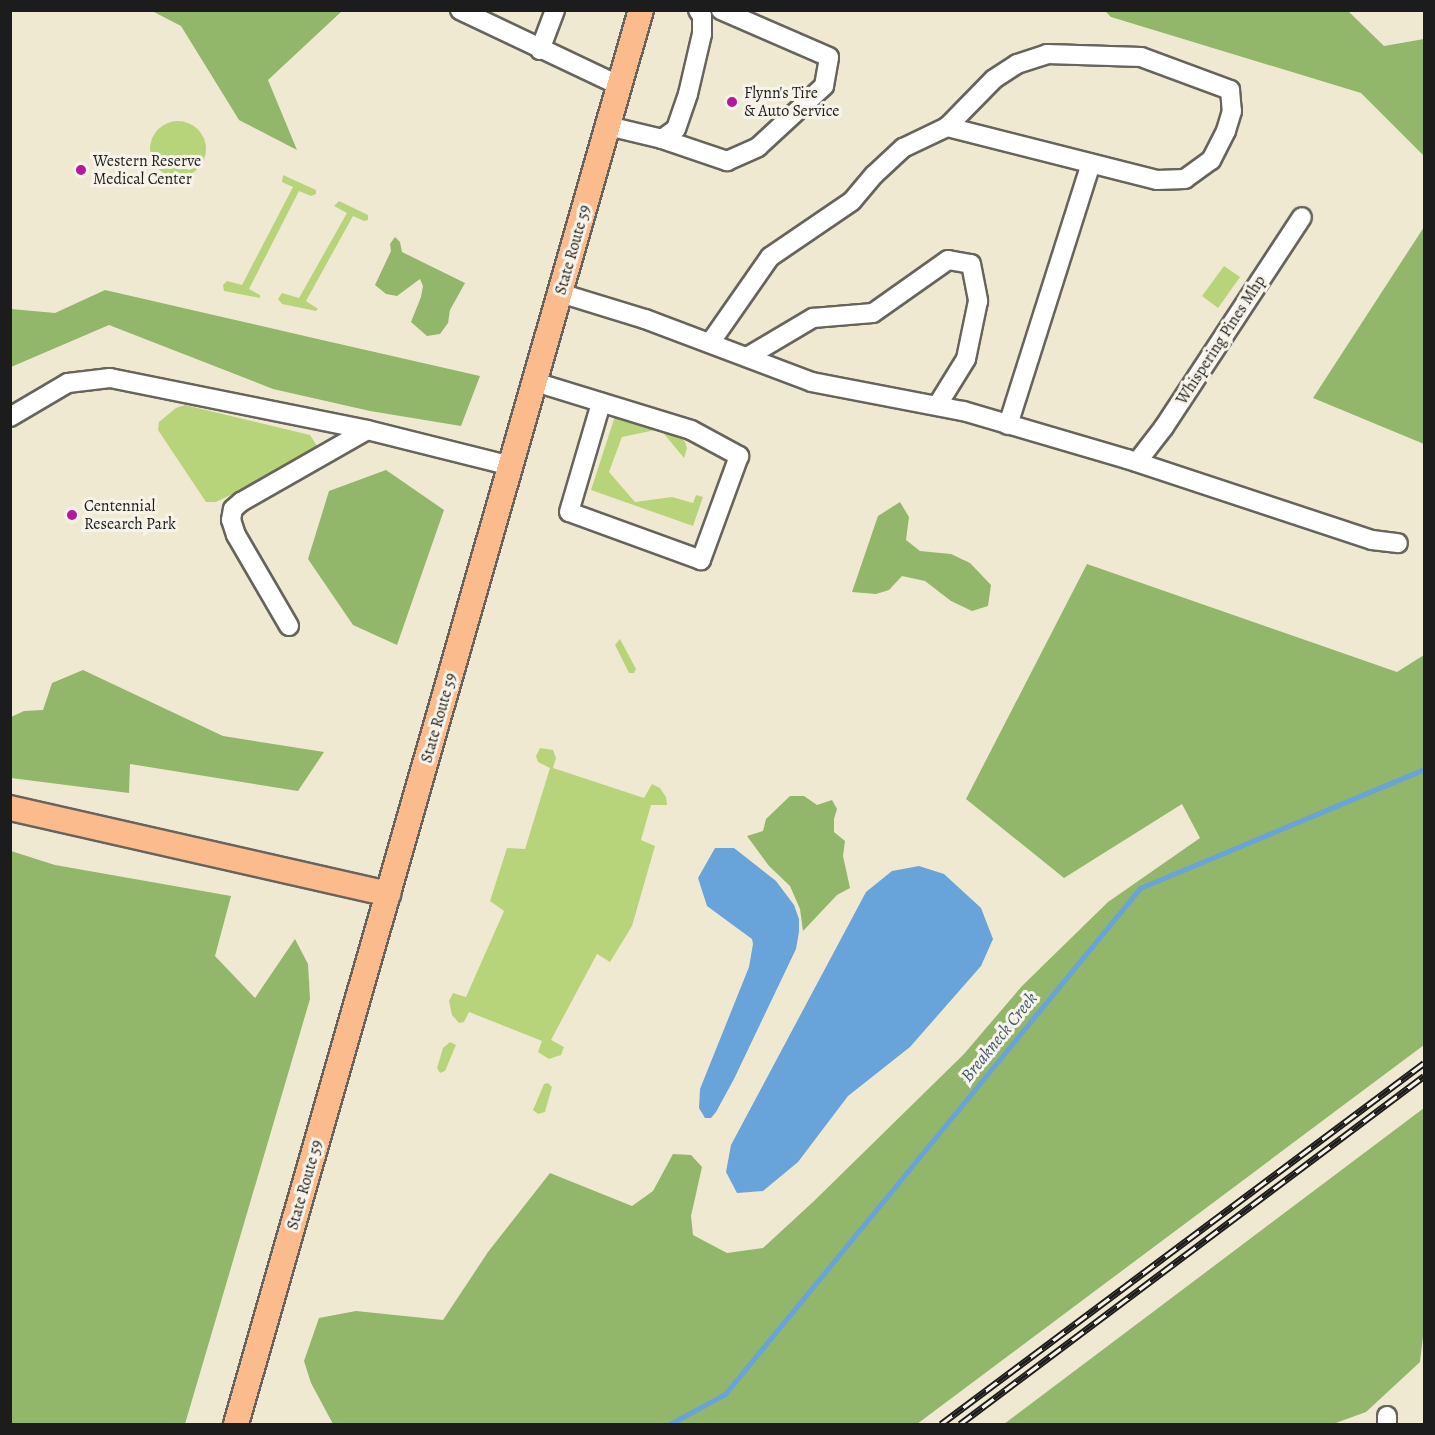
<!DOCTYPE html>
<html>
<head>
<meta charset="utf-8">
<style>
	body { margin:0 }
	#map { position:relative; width:1435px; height:1435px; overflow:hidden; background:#f0e9d2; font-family:Alegreya,serif }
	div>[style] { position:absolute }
	.green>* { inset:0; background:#b8d47a }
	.round { border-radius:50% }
	.forest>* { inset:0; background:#92b66a }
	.water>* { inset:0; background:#68a3d9 }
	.stream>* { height:5px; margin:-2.5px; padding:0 2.5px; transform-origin:2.5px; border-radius:2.5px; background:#68a3d9 }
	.roads { filter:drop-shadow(2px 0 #66645c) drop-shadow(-2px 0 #66645c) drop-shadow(0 2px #66645c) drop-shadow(0 -2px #66645c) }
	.minor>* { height:18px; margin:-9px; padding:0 9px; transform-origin:9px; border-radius:9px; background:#fff }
	.major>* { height:24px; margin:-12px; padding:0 12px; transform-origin:12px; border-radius:12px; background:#fbbb8d }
	.rail>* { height:7px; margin-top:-3.5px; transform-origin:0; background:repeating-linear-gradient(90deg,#f7f3e8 0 14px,#1c1c1c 0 28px); box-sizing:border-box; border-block:2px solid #1c1c1c }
	.dots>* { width:16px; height:16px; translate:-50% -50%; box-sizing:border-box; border:3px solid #f7f3e8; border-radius:50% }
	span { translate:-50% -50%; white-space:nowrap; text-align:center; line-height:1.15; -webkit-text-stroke:6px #f7f3e8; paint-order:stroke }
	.poi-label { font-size:16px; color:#1c1c1c }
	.left { translate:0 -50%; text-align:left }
	.street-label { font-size:16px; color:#1c1c1c }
	.water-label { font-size:18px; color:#3e5971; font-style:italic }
	.frame { position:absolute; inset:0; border:12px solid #1c1c1c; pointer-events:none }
</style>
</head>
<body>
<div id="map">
	<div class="green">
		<div class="round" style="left:150px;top:121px;width:56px;height:56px"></div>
		<div style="clip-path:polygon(283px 175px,316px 190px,316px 194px,311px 196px,299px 191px,249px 289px,260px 295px,260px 298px,224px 291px,223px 285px,227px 281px,242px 285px,293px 187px,282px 182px)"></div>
		<div style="clip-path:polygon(339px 201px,368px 215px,368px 220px,364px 221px,353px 216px,306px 301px,318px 309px,316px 311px,282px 304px,278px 299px,282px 293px,299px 298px,347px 213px,334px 206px)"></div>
		<div style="clip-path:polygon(1224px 266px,1240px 277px,1218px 308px,1202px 296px)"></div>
		<div style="clip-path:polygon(185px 405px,310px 435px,317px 446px,241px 490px,216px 502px,206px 502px,158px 430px,159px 422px,176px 408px)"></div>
		<div style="clip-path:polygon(616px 413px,679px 435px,685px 442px,687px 448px,684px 458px,660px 429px,622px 437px,609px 472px,635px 502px,672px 497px,693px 503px,696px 495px,703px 497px,693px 526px,591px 490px)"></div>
		<div style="clip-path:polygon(620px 639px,636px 669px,634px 673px,629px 673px,615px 645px)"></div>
		<div style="clip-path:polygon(540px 748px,553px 750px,556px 758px,553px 768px,644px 798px,652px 784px,660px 788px,666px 797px,667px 805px,651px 805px,641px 840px,655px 846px,632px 926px,610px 962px,597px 954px,551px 1040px,564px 1047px,561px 1055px,549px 1059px,538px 1052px,542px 1041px,469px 1012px,464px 1022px,459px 1023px,452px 1015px,449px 1001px,453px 993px,466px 997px,504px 911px,490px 901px,507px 848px,525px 849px,550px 768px,538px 762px,536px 756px)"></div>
		<div style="clip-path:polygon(450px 1042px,456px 1045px,445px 1071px,440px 1073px,437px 1068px,443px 1048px)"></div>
		<div style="clip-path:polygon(548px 1083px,552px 1087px,545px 1112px,538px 1114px,533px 1110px,544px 1084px)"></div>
	</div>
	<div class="forest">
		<div style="clip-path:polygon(152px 11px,342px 11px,268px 80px,297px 150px,239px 120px,181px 26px)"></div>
		<div style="clip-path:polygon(1105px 11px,1348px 11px,1384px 46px,1424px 39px,1424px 156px,1361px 93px,1111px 17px)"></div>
		<div style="clip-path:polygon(1424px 227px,1424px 444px,1313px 398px)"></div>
		<div style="clip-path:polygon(395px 237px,400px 242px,402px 252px,465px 283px,450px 310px,448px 323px,440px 334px,427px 336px,411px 322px,421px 297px,423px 286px,420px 279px,397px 296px,386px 294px,375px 285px,391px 251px,390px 244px)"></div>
		<div style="clip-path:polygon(105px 290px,322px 340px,480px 376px,461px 426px,370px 411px,273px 389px,109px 325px,11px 367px,11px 309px,55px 313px)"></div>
		<div style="clip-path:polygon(386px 470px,444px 510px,397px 645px,353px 625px,308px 559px,329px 491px)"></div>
		<div style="clip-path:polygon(900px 502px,909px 517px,906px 540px,920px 551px,951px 554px,970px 563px,991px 585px,988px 606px,972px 611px,951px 601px,925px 581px,902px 576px,889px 590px,876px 594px,852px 592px,878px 516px)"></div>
		<div style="clip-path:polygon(1087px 564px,1397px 672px,1424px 655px,1424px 1045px,917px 1424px,333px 1424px,311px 1383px,304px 1361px,319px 1318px,356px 1311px,443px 1320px,488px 1252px,550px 1173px,632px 1206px,653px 1191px,673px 1154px,691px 1155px,702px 1167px,691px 1216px,693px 1235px,727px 1253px,763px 1248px,814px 1201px,964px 1054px,1022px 986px,1108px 902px,1200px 838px,1182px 804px,1064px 878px,966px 799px)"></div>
		<div style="clip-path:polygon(83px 670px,223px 736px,324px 752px,298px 791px,130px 764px,129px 793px,11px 778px,11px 717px,24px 711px,43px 710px,52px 683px)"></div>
		<div style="clip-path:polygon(790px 796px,804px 796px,817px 805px,832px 800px,837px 809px,834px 819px,834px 832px,845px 841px,843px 856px,850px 888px,837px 895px,803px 931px,800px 909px,790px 886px,769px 866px,747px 836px,763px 831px,766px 819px)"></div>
		<div style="clip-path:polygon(11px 851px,55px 865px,231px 896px,215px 956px,255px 998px,295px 939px,308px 964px,310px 999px,185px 1424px,11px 1424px)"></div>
		<div style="clip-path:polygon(1424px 1108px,1424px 1328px,1420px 1362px,1366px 1412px,1333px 1424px,1004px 1424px)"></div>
	</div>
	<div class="water">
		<div style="clip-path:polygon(715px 848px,734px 848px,776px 881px,794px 905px,799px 919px,799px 932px,796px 949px,734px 1079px,716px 1112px,711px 1118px,705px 1118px,699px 1108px,700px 1089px,749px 967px,753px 944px,752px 939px,707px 906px,698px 878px)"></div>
		<div style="clip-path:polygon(919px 866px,944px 874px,981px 908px,993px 939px,981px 966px,910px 1047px,848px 1096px,798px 1162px,763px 1191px,737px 1193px,726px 1172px,731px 1145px,866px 892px,892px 871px)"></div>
	</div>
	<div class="stream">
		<div style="left:670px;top:1424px;width:63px;rotate:-28.6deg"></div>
		<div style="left:725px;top:1394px;width:654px;rotate:-50.64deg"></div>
		<div style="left:1140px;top:888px;width:308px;rotate:-22.7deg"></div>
	</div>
	<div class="roads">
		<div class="minor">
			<div style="left:460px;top:10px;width:177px;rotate:25.4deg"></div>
			<div style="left:540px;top:50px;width:43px;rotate:-69.4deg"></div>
			<div style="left:1047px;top:54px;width:94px;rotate:1.8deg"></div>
			<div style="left:1141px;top:57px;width:95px;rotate:20.3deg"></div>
			<div style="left:1230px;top:90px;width:21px;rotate:85deg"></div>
			<div style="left:1232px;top:111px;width:21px;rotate:107deg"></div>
			<div style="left:1226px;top:131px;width:33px;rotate:117deg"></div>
			<div style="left:1211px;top:160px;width:32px;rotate:144deg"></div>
			<div style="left:1185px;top:179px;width:28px;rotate:178deg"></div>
			<div style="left:1157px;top:180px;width:217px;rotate:-165.8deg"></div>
			<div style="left:947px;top:127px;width:67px;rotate:-45.6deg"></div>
			<div style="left:994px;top:79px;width:27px;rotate:-33deg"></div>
			<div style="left:1017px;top:64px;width:32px;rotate:-18deg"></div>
			<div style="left:608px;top:126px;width:56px;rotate:13.5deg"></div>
			<div style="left:662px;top:139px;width:17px;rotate:-36deg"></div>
			<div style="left:676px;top:129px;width:37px;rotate:-71deg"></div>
			<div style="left:688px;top:94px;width:62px;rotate:-76.9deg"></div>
			<div style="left:702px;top:34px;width:18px;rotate:-90deg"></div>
			<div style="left:702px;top:16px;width:7px;rotate:-124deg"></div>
			<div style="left:662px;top:139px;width:69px;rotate:18.7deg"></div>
			<div style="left:727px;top:161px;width:34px;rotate:-24deg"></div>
			<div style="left:758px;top:147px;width:90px;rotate:-42.7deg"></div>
			<div style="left:824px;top:86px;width:29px;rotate:-80deg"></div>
			<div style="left:829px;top:57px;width:118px;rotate:-156.5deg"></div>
			<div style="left:560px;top:293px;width:89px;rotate:17deg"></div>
			<div style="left:645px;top:319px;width:178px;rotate:20.7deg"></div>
			<div style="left:812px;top:382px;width:154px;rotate:10.9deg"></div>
			<div style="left:963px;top:411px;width:171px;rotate:16.3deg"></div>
			<div style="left:1127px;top:459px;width:258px;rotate:18.3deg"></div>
			<div style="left:1372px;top:540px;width:26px;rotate:7deg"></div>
			<div style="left:710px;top:343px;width:105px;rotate:-55.1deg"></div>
			<div style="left:770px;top:257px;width:99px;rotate:-34.3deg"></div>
			<div style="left:852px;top:201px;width:34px;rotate:-50deg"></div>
			<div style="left:874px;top:175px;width:40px;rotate:-43deg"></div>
			<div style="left:903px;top:148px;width:49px;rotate:-25.5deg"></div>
			<div style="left:747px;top:357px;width:77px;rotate:-30.6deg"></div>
			<div style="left:813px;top:318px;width:60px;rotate:-4.8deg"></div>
			<div style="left:873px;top:313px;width:92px;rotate:-35.2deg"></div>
			<div style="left:948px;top:260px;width:23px;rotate:10deg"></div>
			<div style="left:971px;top:264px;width:38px;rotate:79deg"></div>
			<div style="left:978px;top:301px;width:59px;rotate:101.7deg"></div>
			<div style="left:966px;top:359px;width:55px;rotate:121.7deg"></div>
			<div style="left:535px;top:382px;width:163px;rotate:17.1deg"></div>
			<div style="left:691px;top:430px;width:55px;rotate:28.4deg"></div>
			<div style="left:739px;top:456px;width:111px;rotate:110.1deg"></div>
			<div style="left:701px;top:560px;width:140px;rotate:-160deg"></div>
			<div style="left:569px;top:512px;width:114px;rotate:-73.6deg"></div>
			<div style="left:10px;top:417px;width:67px;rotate:-30.4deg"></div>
			<div style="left:68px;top:383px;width:42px;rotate:-6.8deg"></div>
			<div style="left:110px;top:378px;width:262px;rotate:11.4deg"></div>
			<div style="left:1008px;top:425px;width:274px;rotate:-72.4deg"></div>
			<div style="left:1137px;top:462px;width:44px;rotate:-52.4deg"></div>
			<div style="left:1164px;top:427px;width:251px;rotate:-56.7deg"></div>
			<div style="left:289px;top:626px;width:105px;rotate:-120.2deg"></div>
			<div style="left:236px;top:535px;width:16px;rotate:-108deg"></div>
			<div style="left:231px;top:520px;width:11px;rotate:-80deg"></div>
			<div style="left:233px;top:509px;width:11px;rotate:-41deg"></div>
			<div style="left:241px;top:502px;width:145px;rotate:-29.7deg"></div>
			<div style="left:367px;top:430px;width:148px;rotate:14deg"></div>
			<div style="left:1387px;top:1416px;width:8px;rotate:90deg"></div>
		</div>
		<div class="major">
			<div style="left:10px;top:808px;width:388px;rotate:12.8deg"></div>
			<div style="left:236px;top:1424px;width:1471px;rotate:-74.02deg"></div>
		</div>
	</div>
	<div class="rail">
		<div style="left:941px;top:1424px;width:603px;rotate:-36.77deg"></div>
		<div style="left:960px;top:1424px;width:580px;rotate:-36.87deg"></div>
	</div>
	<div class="dots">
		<div style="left:732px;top:102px;background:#b5179e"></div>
		<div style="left:81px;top:170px;background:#b5179e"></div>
		<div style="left:72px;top:515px;background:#b5179e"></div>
	</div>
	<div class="poi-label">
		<span class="left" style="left:744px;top:102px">Flynn's Tire<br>&amp; Auto Service</span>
		<span class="left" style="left:93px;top:170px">Western Reserve<br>Medical Center</span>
		<span class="left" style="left:84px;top:515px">Centennial<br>Research Park</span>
	</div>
	<div class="street-label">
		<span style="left:573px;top:250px;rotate:-74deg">State Route 59</span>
		<span style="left:1221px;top:340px;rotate:-57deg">Whispering Pines Mhp</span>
		<span style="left:439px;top:718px;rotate:-74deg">State Route 59</span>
		<span style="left:305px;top:1185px;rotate:-74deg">State Route 59</span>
	</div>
	<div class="water-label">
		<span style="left:999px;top:1037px;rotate:-51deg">Breakneck Creek</span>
	</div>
	<div class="frame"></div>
</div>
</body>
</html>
